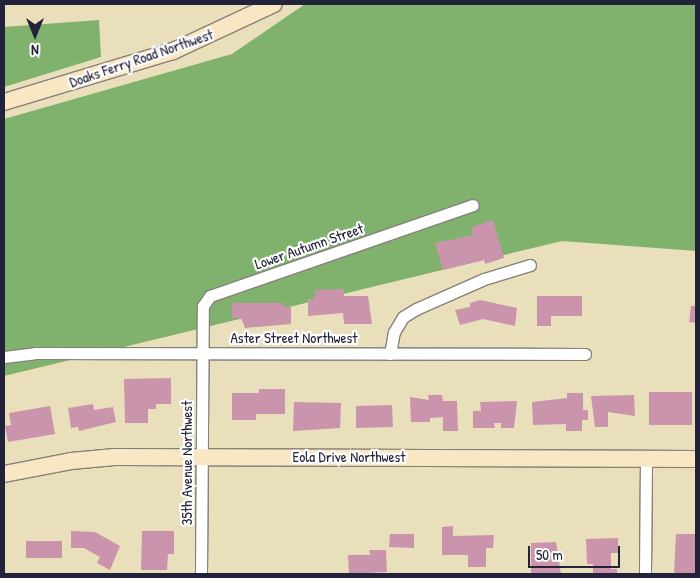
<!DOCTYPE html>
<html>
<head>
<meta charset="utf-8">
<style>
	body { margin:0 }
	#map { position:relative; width:700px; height:578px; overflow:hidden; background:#e9dfbb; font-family:"Patrick Hand",sans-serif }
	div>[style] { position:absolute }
	.forest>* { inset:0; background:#80b26d }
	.building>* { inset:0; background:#ca95ac }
	.roads { filter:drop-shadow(1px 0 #86807b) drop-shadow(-1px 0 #86807b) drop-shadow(0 1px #86807b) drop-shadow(0 -1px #86807b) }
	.street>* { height:11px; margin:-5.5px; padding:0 5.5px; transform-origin:5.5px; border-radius:5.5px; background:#fff }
	.secondary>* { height:16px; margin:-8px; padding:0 8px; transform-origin:8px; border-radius:8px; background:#f9e7c3 }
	span { translate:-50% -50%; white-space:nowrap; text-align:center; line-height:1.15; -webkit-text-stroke:4.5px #fff; paint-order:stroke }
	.street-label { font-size:15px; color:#22223b }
	.frame { position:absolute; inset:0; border:5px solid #22223b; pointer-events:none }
	.north { position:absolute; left:10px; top:10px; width:50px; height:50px; -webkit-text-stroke:4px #fff; paint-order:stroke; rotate:180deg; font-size:14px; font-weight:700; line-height:20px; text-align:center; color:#22223b }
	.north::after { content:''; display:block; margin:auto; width:18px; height:22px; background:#22223b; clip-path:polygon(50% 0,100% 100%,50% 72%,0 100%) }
	.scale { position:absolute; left:528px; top:546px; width:92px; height:22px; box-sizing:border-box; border:2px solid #22223b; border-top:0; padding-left:6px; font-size:15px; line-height:18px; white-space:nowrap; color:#22223b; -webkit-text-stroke:4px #fff; paint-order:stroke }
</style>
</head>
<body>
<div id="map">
	<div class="forest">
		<div style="clip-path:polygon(305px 4px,696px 4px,696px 251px,562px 241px,4px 376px,4px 119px,232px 54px)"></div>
		<div style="clip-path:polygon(99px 20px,101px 57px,4px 87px,4px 27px)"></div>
	</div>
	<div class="building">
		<div style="clip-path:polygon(493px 220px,504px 258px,485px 264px,484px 260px,443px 270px,435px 243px,473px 235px,471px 227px)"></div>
		<div style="clip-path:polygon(344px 289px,344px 296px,368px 296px,372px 324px,344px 324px,343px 313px,308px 316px,308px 299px,315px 299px,315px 290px)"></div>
		<div style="clip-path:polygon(537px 296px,582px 296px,582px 316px,551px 316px,551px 326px,537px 326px)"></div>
		<div style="clip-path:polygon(480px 300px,517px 308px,515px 326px,483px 319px,460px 325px,455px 310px,470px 307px,470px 303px)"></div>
		<div style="clip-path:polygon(232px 303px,283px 303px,283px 307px,291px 307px,291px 324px,245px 328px,241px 318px,232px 318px)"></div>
		<div style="clip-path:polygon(691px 306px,696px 306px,696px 323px,689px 322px)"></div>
		<div style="clip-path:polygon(171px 378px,171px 404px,156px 404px,156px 409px,148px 409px,148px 423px,125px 423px,124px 379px)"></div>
		<div style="clip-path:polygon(259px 389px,285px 389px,285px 414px,256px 414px,256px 420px,232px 420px,232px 393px,259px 393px)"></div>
		<div style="clip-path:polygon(649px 392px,692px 392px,692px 425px,649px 425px)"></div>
		<div style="clip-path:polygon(567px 393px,583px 393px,583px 410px,588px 410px,588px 420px,582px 420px,582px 431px,566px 431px,566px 424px,533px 425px,532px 402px,567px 398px)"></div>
		<div style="clip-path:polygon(428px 395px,442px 395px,443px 401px,457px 401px,458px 431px,443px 431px,443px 417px,430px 418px,430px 422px,411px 422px,410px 397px,429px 400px)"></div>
		<div style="clip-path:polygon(634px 395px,635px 416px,608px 412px,608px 427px,595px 427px,591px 396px)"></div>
		<div style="clip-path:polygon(517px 401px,514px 428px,501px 428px,501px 423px,494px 423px,495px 428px,473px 428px,473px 411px,481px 411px,480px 402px)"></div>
		<div style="clip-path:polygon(294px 402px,341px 403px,340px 428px,293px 431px)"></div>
		<div style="clip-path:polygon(93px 404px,94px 410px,113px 407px,116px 422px,79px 431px,78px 427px,71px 428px,68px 408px)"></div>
		<div style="clip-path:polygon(392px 405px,393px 427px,356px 428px,356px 406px)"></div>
		<div style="clip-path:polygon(50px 406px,55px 434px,8px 442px,5px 426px,11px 425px,9px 413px)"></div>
		<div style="clip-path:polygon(453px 526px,453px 536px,494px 535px,493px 548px,486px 548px,486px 567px,468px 567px,468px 555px,442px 555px,442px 527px)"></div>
		<div style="clip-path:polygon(71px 531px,95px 532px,120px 546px,110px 570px,97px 563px,100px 557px,84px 548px,71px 548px)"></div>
		<div style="clip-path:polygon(142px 531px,174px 531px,174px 554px,168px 554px,167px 570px,141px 570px)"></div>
		<div style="clip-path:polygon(390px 534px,414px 534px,414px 548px,389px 547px)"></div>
		<div style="clip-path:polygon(676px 534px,696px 534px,696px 574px,674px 574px)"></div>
		<div style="clip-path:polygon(618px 538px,618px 553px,611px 553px,611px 569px,617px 569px,617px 574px,593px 574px,593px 564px,587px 564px,586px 539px)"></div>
		<div style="clip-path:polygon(26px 541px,62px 541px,62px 558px,26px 558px)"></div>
		<div style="clip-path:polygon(556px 542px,561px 574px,531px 574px,531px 543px)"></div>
		<div style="clip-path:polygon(369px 550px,386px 550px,387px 572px,349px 574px,348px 555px,370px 555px)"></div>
	</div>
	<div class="roads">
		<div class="street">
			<div style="left:390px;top:354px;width:22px;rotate:-80deg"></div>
			<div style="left:394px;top:332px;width:17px;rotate:-59deg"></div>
			<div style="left:403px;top:317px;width:15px;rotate:-32deg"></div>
			<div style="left:416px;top:309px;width:74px;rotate:-23.8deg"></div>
			<div style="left:484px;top:279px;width:48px;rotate:-16.9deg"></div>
			<div style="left:4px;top:357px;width:31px;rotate:-7deg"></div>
			<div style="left:35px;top:353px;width:550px;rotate:0.1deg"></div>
			<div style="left:201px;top:574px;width:268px;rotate:-89.6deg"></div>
			<div style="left:203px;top:306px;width:12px;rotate:-55deg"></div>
			<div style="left:210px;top:296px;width:278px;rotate:-19.1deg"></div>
			<div style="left:645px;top:574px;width:115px;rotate:-89.5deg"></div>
		</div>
		<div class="secondary">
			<div style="left:4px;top:102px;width:177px;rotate:-16.8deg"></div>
			<div style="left:173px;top:51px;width:111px;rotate:-25deg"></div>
			<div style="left:4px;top:474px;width:68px;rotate:-11deg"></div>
			<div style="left:71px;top:461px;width:44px;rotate:-5.2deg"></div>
			<div style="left:115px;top:457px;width:581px;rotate:0.2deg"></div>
		</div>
	</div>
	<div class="street-label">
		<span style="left:141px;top:58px;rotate:-19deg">Doaks Ferry Road Northwest</span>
		<span style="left:309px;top:246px;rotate:-19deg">Lower Autumn Street</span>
		<span style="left:294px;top:338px">Aster Street Northwest</span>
		<span style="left:349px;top:457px">Eola Drive Northwest</span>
		<span style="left:187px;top:463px;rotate:-90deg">35th Avenue Northwest</span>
	</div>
	<div class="frame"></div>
	<div class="north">N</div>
	<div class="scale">50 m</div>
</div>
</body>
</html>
